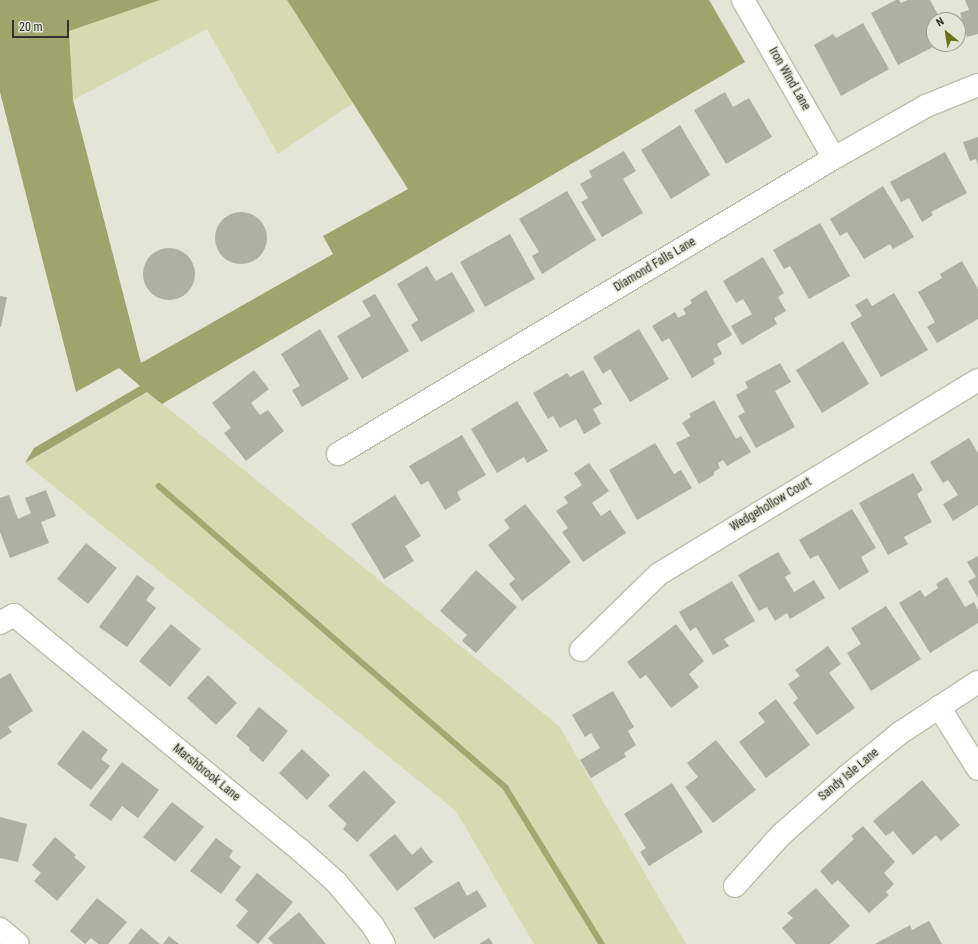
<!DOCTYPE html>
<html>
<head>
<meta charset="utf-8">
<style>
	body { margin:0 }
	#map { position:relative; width:978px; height:944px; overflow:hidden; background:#e3e5d6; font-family:"Roboto Condensed",sans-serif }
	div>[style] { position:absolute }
	.green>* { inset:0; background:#d6dab1 }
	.forest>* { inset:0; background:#9ea46c }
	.stream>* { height:5.5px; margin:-2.75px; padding:0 2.75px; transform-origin:2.75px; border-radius:2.75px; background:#a2a870 }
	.building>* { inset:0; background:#aeb0a2 }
	.round { border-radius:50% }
	.roads { filter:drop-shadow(1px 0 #bcbeaf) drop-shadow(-1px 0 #bcbeaf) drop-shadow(0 1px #bcbeaf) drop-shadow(0 -1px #bcbeaf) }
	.minor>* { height:22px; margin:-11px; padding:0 11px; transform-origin:11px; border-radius:11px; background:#fff }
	span { translate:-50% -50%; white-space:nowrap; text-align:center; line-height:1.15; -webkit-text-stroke:3px #e3e5d6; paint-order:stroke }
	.street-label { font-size:12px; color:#31322c }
	.north { position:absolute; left:926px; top:12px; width:40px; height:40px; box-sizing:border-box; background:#e3e5d6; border:1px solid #9c9d92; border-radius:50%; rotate:330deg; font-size:11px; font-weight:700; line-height:16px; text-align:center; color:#31322c }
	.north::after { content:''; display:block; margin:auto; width:14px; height:18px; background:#6c7117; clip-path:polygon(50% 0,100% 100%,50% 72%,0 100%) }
	.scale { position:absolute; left:12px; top:20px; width:57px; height:18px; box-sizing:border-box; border:2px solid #31322c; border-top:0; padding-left:5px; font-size:12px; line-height:14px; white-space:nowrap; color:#31322c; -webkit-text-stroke:3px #e3e5d6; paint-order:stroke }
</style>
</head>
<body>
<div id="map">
	<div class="green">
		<div style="clip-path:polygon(160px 0,287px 0,353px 103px,278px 154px,207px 29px,73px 100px,69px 31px)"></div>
		<div style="clip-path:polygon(148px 392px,559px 726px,686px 944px,534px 944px,456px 811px,25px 463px)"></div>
	</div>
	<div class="forest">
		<div style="clip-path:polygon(0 0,160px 0,69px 31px,73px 100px,141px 363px,333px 254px,323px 236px,408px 189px,287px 0,709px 0,745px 62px,162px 404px,147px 392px,25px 463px,34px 448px,140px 386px,119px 368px,76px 392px,0 92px)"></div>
	</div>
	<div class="stream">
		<div style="left:159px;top:486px;width:460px;rotate:41deg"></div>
		<div style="left:506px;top:788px;width:183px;rotate:58.4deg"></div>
	</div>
	<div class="building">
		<div style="clip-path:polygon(896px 0,899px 0,901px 3px,908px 0,930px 0,941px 20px,934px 20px,934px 44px,939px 44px,898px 65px,871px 13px)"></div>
		<div style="clip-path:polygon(965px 0,978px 0,978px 34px,967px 37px,960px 13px,969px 10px)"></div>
		<div style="clip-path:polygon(863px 23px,889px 69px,841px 96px,814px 45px,833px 34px,836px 38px)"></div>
		<div style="clip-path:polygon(725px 92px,733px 107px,749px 98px,772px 137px,726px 164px,694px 110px)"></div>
		<div style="clip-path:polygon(680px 125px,710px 175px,671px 199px,641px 150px)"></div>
		<div style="clip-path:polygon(978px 137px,978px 166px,976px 159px,970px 161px,963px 142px)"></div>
		<div style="clip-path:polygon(624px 151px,636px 171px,623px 179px,643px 213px,602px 237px,581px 202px,588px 198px,580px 184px,592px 177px,589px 171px)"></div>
		<div style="clip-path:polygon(945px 152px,967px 193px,931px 212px,933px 215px,922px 222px,909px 198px,901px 202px,890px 182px)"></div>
		<div style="clip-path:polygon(883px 186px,914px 237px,893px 249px,890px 244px,864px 259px,847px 232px,840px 236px,830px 219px)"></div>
		<div style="clip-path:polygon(567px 191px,596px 240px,542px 274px,532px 256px,539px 252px,519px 219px)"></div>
		<div class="round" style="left:215px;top:212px;width:52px;height:52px"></div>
		<div style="clip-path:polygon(820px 223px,850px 276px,809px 299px,790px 266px,784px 269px,773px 250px)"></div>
		<div style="clip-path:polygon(510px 234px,535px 279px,485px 307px,460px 262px)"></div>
		<div class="round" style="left:143px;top:248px;width:52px;height:52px"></div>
		<div style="clip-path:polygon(763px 257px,784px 293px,778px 297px,786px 311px,774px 318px,777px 324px,742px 345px,731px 326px,752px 314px,743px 299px,736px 303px,723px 281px)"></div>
		<div style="clip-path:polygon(962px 261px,978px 289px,978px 319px,937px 343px,927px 327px,935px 322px,918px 292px,942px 278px,940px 274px)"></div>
		<div style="clip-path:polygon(427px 266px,436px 281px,452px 272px,475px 311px,421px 342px,411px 325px,418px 320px,397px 284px)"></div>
		<div style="clip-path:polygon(706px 290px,732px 335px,717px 344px,722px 354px,713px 359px,715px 364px,692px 378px,669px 338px,662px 342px,652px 326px,675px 312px,678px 318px,686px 314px,683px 309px,692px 303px,690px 300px)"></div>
		<div style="clip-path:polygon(894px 293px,928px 350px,881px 377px,850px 323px,862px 316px,855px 305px,867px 298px,872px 306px)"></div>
		<div style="clip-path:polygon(375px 294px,409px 351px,362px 379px,337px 336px,371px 316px,362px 301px)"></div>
		<div style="clip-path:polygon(0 296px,7px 297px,1px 327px,0 327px)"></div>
		<div style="clip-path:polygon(320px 329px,349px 379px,302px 407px,292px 390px,300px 386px,281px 354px)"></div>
		<div style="clip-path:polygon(639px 329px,669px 379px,630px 402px,610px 369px,603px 374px,593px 357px)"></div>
		<div style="clip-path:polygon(843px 341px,869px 384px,822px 413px,796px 370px)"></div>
		<div style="clip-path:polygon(780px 363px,791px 382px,775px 391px,795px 427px,756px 448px,738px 416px,745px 412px,736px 395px,748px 388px,745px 382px)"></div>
		<div style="clip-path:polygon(254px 370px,269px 389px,251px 403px,260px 415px,268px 410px,284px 431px,246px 461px,224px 433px,231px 428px,212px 403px)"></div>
		<div style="clip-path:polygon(583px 370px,602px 404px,593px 409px,601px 424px,584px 434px,576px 419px,560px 428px,553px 416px,548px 419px,533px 393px,567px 373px,570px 377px)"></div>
		<div style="clip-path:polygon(714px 400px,736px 439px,741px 436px,751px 452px,727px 466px,723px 460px,718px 463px,720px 468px,714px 472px,714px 475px,699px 484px,676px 443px,690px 436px,682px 423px,691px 417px,689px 414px)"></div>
		<div style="clip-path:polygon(517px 401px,548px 451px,527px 463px,524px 457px,497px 473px,471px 429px)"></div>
		<div style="clip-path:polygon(462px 435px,486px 475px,457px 492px,461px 500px,445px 510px,428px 481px,421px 485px,409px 466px)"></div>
		<div style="clip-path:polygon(969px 438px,978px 453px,978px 505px,953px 521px,943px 504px,958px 495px,948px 480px,943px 483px,930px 462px)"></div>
		<div style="clip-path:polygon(655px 443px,674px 474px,681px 470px,692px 488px,637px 520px,609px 470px)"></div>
		<div style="clip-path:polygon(589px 463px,609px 491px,592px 503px,601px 516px,610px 510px,626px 533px,583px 562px,562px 532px,568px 528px,556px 511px,568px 503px,564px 497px,582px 485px,574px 473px)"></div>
		<div style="clip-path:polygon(913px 473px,923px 490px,917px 494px,932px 522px,904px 537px,908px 544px,888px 555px,859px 503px)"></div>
		<div style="clip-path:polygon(46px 490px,56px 516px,41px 522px,49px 543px,10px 558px,0 532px,0 498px,9px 495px,18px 519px,31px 513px,25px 498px)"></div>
		<div style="clip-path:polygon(395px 495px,421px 536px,405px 546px,414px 561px,384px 579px,351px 524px)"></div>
		<div style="clip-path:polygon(525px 504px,571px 562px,522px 601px,509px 584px,515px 579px,488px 545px,510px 528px,504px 520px)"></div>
		<div style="clip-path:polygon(852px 509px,876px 548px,861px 557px,869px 572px,839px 590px,818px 555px,810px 559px,799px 540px)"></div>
		<div style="clip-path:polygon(86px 543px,117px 568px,88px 604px,57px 579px)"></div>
		<div style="clip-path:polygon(778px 552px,791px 573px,785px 577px,794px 592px,814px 580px,825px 598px,790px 619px,787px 613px,775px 621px,767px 607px,759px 611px,738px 575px)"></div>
		<div style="clip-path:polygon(978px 556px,978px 598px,968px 581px,976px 577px,967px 562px)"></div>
		<div style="clip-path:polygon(476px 570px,517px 607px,476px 653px,462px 641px,467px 635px,440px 611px)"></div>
		<div style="clip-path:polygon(137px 575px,155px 588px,146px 600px,156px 608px,127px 647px,99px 627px)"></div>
		<div style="clip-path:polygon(947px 577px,965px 607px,974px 602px,978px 610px,978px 623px,930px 653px,899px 603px,920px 590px,925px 597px,938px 588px,936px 584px)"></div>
		<div style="clip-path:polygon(732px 581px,755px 621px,724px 639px,729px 646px,713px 655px,696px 627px,690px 631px,679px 612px)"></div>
		<div style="clip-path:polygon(886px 606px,921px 659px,871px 691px,847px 653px,861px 644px,851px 628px)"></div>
		<div style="clip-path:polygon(171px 624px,201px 649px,170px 687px,139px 661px)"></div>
		<div style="clip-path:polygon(676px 624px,704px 661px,689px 674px,699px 687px,671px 708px,646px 675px,640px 679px,627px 662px)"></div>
		<div style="clip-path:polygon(828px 646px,841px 664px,829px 673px,855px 708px,817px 735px,793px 703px,798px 698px,788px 684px,800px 676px,795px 670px)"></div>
		<div style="clip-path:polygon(10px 673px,33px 711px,8px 727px,12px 732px,0 740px,0 679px)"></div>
		<div style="clip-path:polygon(208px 675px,237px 703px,216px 725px,187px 698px)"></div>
		<div style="clip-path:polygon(613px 691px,634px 727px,628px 731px,636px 745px,624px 753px,626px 757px,591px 778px,580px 760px,600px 748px,591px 733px,585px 737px,572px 715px)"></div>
		<div style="clip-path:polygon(776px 699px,810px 745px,766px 778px,739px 742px,765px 722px,758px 713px)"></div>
		<div style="clip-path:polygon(259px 707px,288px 731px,263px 762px,249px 750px,250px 748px,236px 736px)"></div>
		<div style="clip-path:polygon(83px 730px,108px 750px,101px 759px,110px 766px,91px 790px,57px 764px)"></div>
		<div style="clip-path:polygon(716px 740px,756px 790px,713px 823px,685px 787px,698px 777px,687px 763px)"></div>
		<div style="clip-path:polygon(302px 749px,330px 775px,307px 800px,279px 773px)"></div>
		<div style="clip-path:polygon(122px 762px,159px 790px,138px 818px,122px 806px,111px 821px,89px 805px)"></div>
		<div style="clip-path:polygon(364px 770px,396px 802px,357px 842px,343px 829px,347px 824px,328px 806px)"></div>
		<div style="clip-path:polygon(922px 780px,960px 825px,941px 841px,936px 835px,913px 855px,893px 831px,886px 836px,873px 821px)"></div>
		<div style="clip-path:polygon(672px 783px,703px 832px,649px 866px,640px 852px,646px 848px,624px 814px)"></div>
		<div style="clip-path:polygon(172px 802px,204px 827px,175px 862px,143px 837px)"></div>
		<div style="clip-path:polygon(0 817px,27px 824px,18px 862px,0 858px)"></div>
		<div style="clip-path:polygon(863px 826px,895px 862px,884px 873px,894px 884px,886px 892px,889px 895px,869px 913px,838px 880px,832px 885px,820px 871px,854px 839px,851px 836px)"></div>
		<div style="clip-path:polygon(395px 834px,412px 855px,421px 847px,433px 862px,397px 891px,369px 855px)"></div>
		<div style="clip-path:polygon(55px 837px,76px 855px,74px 857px,86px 867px,57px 901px,34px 881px,41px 873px,32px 865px)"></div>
		<div style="clip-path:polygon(216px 838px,233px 851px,229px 857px,241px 867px,221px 894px,190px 871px)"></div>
		<div style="clip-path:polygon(257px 873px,293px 902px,258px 944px,236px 926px,248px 911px,235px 900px)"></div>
		<div style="clip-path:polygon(459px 881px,467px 896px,477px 890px,487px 906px,434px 939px,414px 908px)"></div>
		<div style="clip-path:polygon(816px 888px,850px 926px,830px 944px,796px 944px,782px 928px,793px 918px,787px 913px)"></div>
		<div style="clip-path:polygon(97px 898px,127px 922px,108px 944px,98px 944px,91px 938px,85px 944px,70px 931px)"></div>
		<div style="clip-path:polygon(299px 912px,326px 944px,273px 944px,268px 938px)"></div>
		<div style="clip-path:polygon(929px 921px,942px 944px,875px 944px,910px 925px,912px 930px)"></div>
		<div style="clip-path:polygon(141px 928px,160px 944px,128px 944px)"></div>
		<div style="clip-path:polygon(169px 936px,179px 944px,163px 944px)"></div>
		<div style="clip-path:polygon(489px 938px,493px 944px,479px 944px)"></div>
	</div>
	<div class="roads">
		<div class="minor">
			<div style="left:743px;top:0;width:182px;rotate:60.1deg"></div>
			<div style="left:338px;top:454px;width:578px;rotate:-30.83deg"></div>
			<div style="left:834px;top:158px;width:106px;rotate:-29.5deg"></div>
			<div style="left:926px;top:106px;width:56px;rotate:-22deg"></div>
			<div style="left:0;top:623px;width:16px;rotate:-30deg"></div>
			<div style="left:14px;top:615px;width:369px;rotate:39.4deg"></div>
			<div style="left:299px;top:849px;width:50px;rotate:41.7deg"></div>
			<div style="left:336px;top:882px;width:57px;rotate:49.9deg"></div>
			<div style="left:373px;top:926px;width:21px;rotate:59deg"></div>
			<div style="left:581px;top:650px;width:109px;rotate:-44.3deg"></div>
			<div style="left:659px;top:574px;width:373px;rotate:-31.3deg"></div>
			<div style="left:939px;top:707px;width:73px;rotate:57.8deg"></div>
			<div style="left:735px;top:886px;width:69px;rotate:-48deg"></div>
			<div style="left:781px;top:835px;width:87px;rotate:-41.7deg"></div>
			<div style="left:846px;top:777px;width:70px;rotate:-39.2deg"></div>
			<div style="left:900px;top:733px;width:93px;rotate:-33.2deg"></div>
			<div style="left:0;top:929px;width:23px;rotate:40deg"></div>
		</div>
	</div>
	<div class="street-label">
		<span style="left:789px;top:79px;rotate:60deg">Iron Wind Lane</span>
		<span style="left:655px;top:265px;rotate:-31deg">Diamond Falls Lane</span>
		<span style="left:771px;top:505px;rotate:-31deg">Wedgehollow Court</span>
		<span style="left:206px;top:773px;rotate:39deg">Marshbrook Lane</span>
		<span style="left:849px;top:775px;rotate:-40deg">Sandy Isle Lane</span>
	</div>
	<div class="north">N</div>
	<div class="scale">20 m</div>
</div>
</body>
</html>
